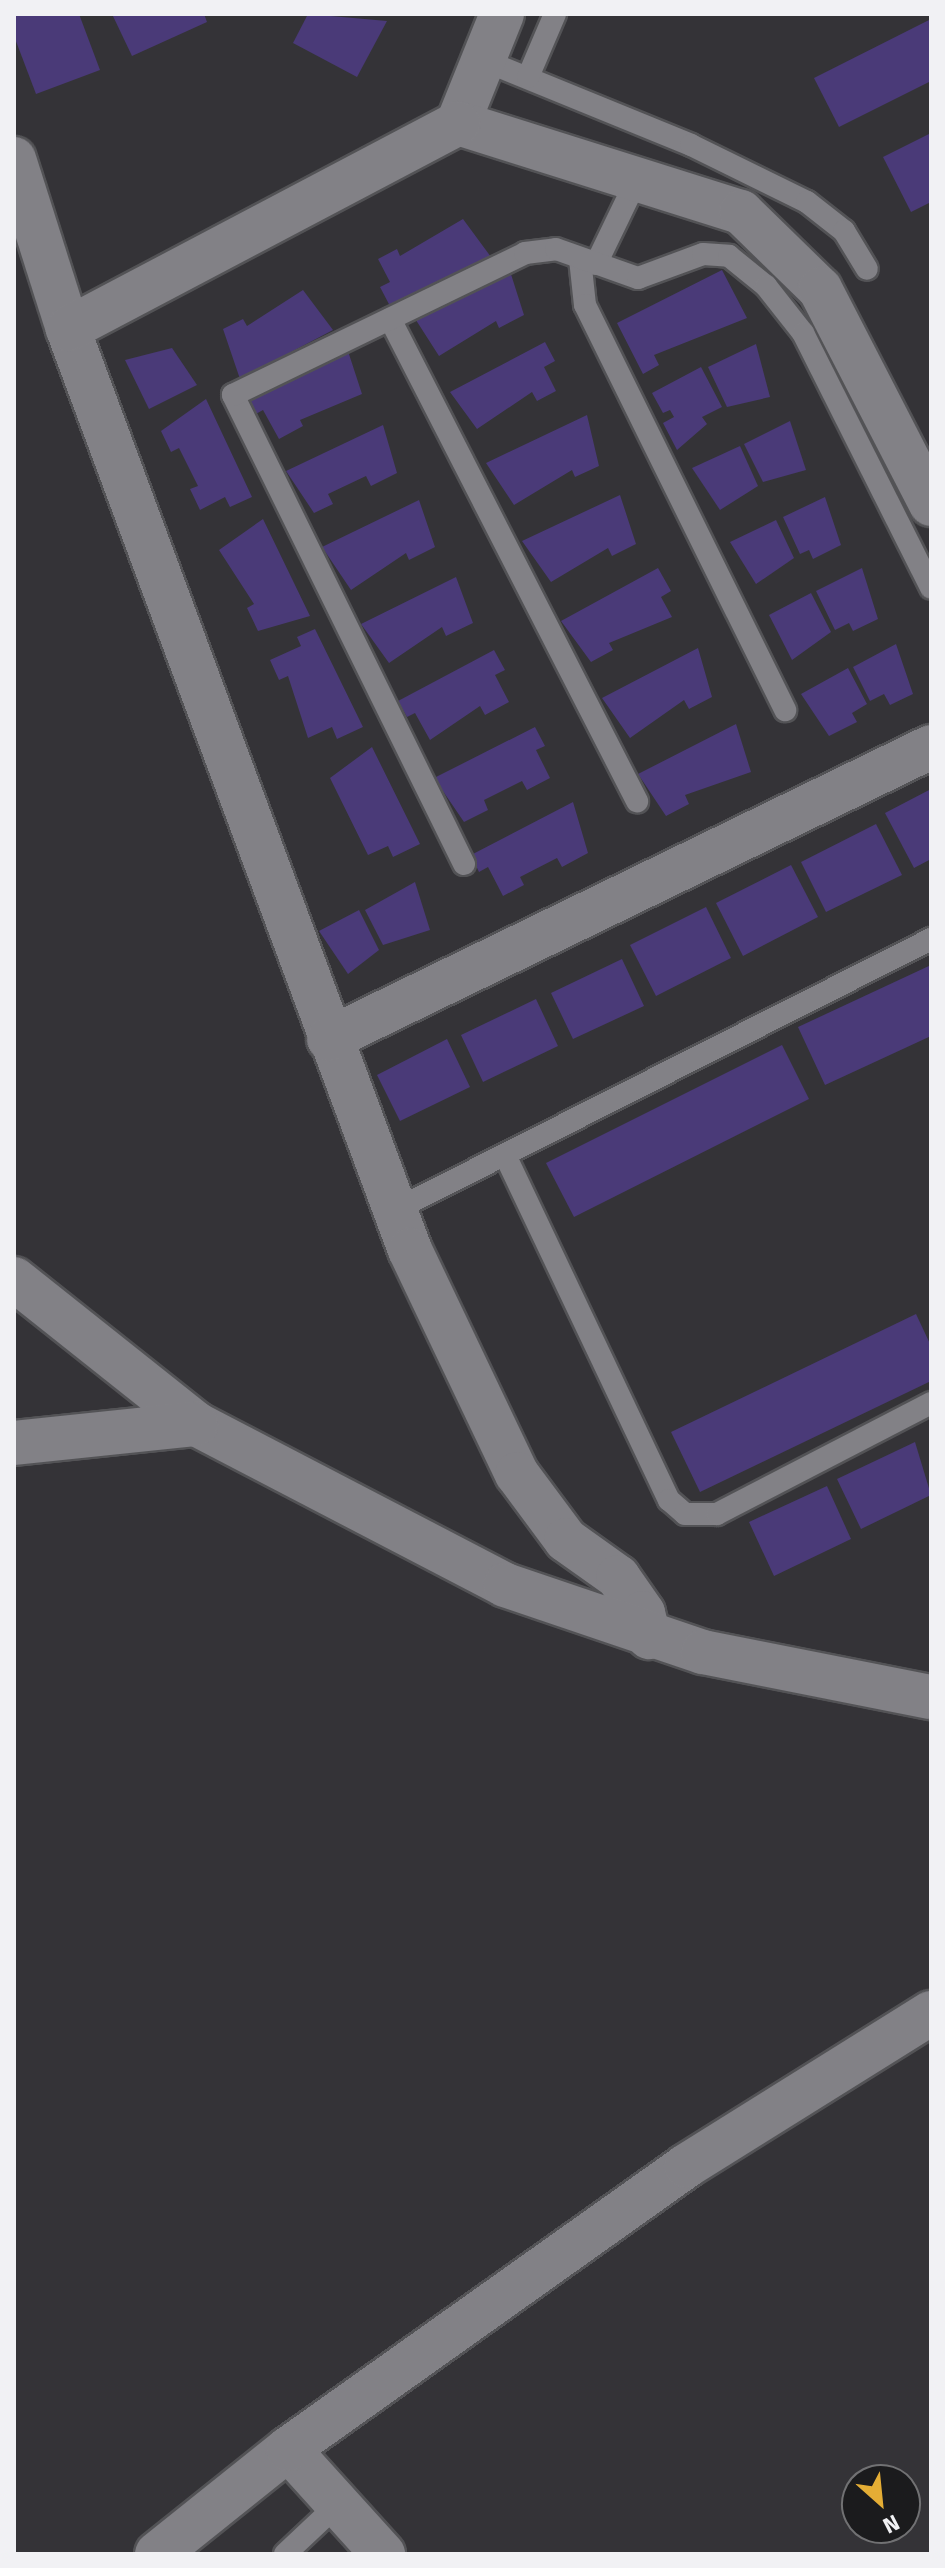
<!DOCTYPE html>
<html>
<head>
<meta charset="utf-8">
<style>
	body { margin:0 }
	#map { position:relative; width:945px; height:2568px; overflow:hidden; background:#343337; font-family:"Fira Sans",sans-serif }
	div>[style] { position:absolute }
	.building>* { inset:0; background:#4a3a78 }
	.roads { filter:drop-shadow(2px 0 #535356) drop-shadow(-2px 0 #535356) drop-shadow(0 2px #535356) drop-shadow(0 -2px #535356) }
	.service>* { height:22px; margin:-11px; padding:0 11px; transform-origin:11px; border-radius:11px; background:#828186 }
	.minor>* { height:44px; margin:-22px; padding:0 22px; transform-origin:22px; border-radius:22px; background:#828186 }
	.tertiary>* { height:44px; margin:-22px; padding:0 22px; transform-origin:22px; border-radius:22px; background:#828186 }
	span { translate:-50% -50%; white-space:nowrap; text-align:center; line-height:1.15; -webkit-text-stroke:6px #1b1b1d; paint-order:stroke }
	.frame { position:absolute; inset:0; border:16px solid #f1f1f4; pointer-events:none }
	.north { position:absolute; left:841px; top:2464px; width:80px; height:80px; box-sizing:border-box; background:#1b1b1d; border:2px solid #717173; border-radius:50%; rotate:153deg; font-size:22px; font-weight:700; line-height:32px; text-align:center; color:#f1f1f4 }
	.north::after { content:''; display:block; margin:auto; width:28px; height:36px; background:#e4ad35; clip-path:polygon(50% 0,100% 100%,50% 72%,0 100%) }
</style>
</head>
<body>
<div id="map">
	<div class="building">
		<div style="clip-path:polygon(14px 14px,79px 14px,100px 70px,36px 94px,14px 36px)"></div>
		<div style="clip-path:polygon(112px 14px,204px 14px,207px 22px,132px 56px)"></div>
		<div style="clip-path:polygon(308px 14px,387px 21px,357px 77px,293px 43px)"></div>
		<div style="clip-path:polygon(931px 19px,931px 81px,839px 127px,814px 78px)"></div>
		<div style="clip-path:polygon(931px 133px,931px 202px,911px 212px,883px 157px)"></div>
		<div style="clip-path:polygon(463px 219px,491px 257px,391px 308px,380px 287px,390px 282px,378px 259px,397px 249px,400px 256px)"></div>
		<div style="clip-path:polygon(509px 268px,524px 315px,499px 328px,496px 321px,439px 356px,414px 317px)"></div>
		<div style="clip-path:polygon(722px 270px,747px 318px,654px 355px,659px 365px,643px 374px,617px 323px)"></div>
		<div style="clip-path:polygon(303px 290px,333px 330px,240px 379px,223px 329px,243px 319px,247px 326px)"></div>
		<div style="clip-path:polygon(545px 342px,555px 361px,544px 367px,556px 391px,537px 401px,532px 392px,477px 429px,450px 392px)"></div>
		<div style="clip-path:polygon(756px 344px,770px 397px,727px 407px,708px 367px)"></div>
		<div style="clip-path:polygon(346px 345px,362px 394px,300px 420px,303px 426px,279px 439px,263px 410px,252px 416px,243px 400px)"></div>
		<div style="clip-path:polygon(172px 348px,197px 385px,149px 409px,125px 360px)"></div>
		<div style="clip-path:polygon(701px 367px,722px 407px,702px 417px,707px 424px,677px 450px,663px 423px,674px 417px,670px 410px,663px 413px,652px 393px)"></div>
		<div style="clip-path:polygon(206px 399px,252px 497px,230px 507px,225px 497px,200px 510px,190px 489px,198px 486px,179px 448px,171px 452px,161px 431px)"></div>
		<div style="clip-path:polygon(587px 415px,599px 466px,575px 477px,572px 470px,514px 505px,486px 463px)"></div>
		<div style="clip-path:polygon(790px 421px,806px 470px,763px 482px,744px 444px)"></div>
		<div style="clip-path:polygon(383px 425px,397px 473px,371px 486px,366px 476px,328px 494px,333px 504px,314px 513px,286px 471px)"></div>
		<div style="clip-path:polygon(740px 446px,758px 486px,720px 510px,692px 468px)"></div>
		<div style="clip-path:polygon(620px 495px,636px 544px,612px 556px,608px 548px,551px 582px,522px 541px)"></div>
		<div style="clip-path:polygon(825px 497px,841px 545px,813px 559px,809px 550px,800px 554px,783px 517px)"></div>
		<div style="clip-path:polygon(419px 500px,435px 547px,409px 560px,406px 553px,351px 590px,322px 547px)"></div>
		<div style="clip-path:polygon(263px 519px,310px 616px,258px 631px,247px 608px,254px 604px,219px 550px)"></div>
		<div style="clip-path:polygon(776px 520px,794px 558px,756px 584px,730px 542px)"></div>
		<div style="clip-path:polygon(658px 568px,671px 591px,661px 597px,672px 617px,609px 643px,613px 650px,591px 662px,561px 621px)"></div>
		<div style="clip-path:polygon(862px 568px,878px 619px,853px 631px,849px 623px,835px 630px,816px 591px)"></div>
		<div style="clip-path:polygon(456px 577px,473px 623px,446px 636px,442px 627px,389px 663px,361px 624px)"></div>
		<div style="clip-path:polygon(811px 593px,831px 632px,792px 660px,769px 615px)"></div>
		<div style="clip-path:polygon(315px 629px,363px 727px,337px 739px,332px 727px,308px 738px,288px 676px,279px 680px,270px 660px,301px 646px,297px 637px)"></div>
		<div style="clip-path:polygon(896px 644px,913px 694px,890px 705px,884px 694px,870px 701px,853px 667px)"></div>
		<div style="clip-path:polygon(698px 648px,712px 697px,689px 709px,684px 700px,630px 738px,602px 698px)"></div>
		<div style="clip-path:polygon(494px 650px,505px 670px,495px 675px,509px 702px,485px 715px,480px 706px,430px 740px,415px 713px,407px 717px,398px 701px)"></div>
		<div style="clip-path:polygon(848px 668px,867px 704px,852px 713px,857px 722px,829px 736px,801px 694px)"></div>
		<div style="clip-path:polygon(736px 724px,751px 772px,685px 795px,689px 804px,666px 816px,638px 774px)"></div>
		<div style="clip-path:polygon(535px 727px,545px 746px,536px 750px,550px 778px,527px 790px,522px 781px,484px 800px,488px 810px,464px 822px,434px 778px)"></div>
		<div style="clip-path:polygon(372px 747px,420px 844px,393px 857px,388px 846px,368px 855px,330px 778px)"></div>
		<div style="clip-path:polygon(931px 789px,931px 859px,914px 868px,885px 813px)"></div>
		<div style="clip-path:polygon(573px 802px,588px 853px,562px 867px,557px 858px,520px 877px,524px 885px,503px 896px,488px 867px,479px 872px,471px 855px)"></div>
		<div style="clip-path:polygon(876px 824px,902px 875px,826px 912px,801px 862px)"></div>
		<div style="clip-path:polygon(791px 865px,818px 917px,743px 956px,716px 903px)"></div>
		<div style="clip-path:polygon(415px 882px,430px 930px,383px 945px,365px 910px)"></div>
		<div style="clip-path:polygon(706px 907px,731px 958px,656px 996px,630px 945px)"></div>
		<div style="clip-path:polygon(359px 910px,379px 950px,348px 974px,319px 931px)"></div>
		<div style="clip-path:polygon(622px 959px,644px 1006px,573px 1039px,551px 993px)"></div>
		<div style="clip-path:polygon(931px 965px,931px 1036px,825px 1085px,798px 1027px)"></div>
		<div style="clip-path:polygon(536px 999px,558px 1046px,483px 1082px,461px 1035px)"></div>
		<div style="clip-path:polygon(447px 1039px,470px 1087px,400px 1121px,377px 1075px)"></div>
		<div style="clip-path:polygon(782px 1045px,809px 1099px,574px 1217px,546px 1163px)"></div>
		<div style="clip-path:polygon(916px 1314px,931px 1346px,931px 1381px,700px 1492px,671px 1432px)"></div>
		<div style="clip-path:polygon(915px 1442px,931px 1495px,861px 1529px,837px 1479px)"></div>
		<div style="clip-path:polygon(827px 1486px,851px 1539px,774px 1576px,749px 1522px)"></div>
	</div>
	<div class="roads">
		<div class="service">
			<div style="left:483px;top:60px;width:225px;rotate:22.2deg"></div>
			<div style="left:691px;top:145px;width:129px;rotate:26.2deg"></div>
			<div style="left:807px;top:202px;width:47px;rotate:38.1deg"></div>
			<div style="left:844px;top:231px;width:44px;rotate:58.8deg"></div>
			<div style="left:528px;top:77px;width:69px;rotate:-66.8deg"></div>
			<div style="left:580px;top:259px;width:46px;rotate:83.8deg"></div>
			<div style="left:585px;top:305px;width:452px;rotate:63.7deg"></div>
			<div style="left:596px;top:264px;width:94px;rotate:-64.2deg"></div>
			<div style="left:390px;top:319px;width:542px;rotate:62.87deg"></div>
			<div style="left:464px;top:864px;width:523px;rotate:-116.22deg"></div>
			<div style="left:233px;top:395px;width:325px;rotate:-25.9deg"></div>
			<div style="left:525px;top:253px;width:31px;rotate:-7deg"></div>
			<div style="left:556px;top:249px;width:87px;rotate:19.5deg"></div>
			<div style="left:638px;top:278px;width:69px;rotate:-20.3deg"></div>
			<div style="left:703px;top:254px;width:26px;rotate:4deg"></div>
			<div style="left:729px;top:256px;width:48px;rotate:39deg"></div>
			<div style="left:766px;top:286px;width:60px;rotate:51.8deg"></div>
			<div style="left:803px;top:333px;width:285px;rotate:63.3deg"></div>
			<div style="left:505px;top:1155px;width:382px;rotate:64.6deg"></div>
			<div style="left:669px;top:1500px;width:21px;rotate:41deg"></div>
			<div style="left:685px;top:1514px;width:32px"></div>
			<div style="left:717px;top:1514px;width:241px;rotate:-27.4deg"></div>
			<div style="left:395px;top:1210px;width:601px;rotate:-26.82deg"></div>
			<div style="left:285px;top:2554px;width:73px;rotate:-43.3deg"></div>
		</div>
		<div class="minor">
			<div style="left:502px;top:14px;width:118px;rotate:112deg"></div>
			<div style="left:458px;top:123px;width:297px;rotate:17.5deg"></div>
			<div style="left:741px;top:212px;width:110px;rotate:44.3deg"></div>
			<div style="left:820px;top:289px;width:242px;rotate:62.7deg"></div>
			<div style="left:14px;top:159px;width:178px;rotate:72.4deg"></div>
			<div style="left:68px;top:329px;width:982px;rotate:69.63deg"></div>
			<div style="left:410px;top:1250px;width:248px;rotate:64.5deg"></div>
			<div style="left:517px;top:1474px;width:82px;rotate:53.4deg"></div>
			<div style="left:566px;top:1540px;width:64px;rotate:35.4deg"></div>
			<div style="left:618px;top:1577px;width:44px;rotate:55.2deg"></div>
			<div style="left:643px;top:1613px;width:25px;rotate:76deg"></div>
			<div style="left:68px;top:329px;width:441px;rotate:-27.8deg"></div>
			<div style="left:329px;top:1039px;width:669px;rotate:-25.88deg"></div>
			<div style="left:14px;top:1279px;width:233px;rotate:38.5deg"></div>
			<div style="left:196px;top:1424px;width:348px;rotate:27.5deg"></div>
			<div style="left:505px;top:1585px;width:209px;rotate:18.7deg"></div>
			<div style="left:703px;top:1652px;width:232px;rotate:11.2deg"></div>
			<div style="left:14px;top:1443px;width:183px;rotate:-6deg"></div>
			<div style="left:288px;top:2449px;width:142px;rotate:47.9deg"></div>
		</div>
		<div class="tertiary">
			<div style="left:157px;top:2554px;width:168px;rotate:-38.7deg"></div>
			<div style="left:288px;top:2449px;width:488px;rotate:-35.4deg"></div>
			<div style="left:686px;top:2166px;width:289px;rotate:-32deg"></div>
		</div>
	</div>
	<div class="frame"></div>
	<div class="north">N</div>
</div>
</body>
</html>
